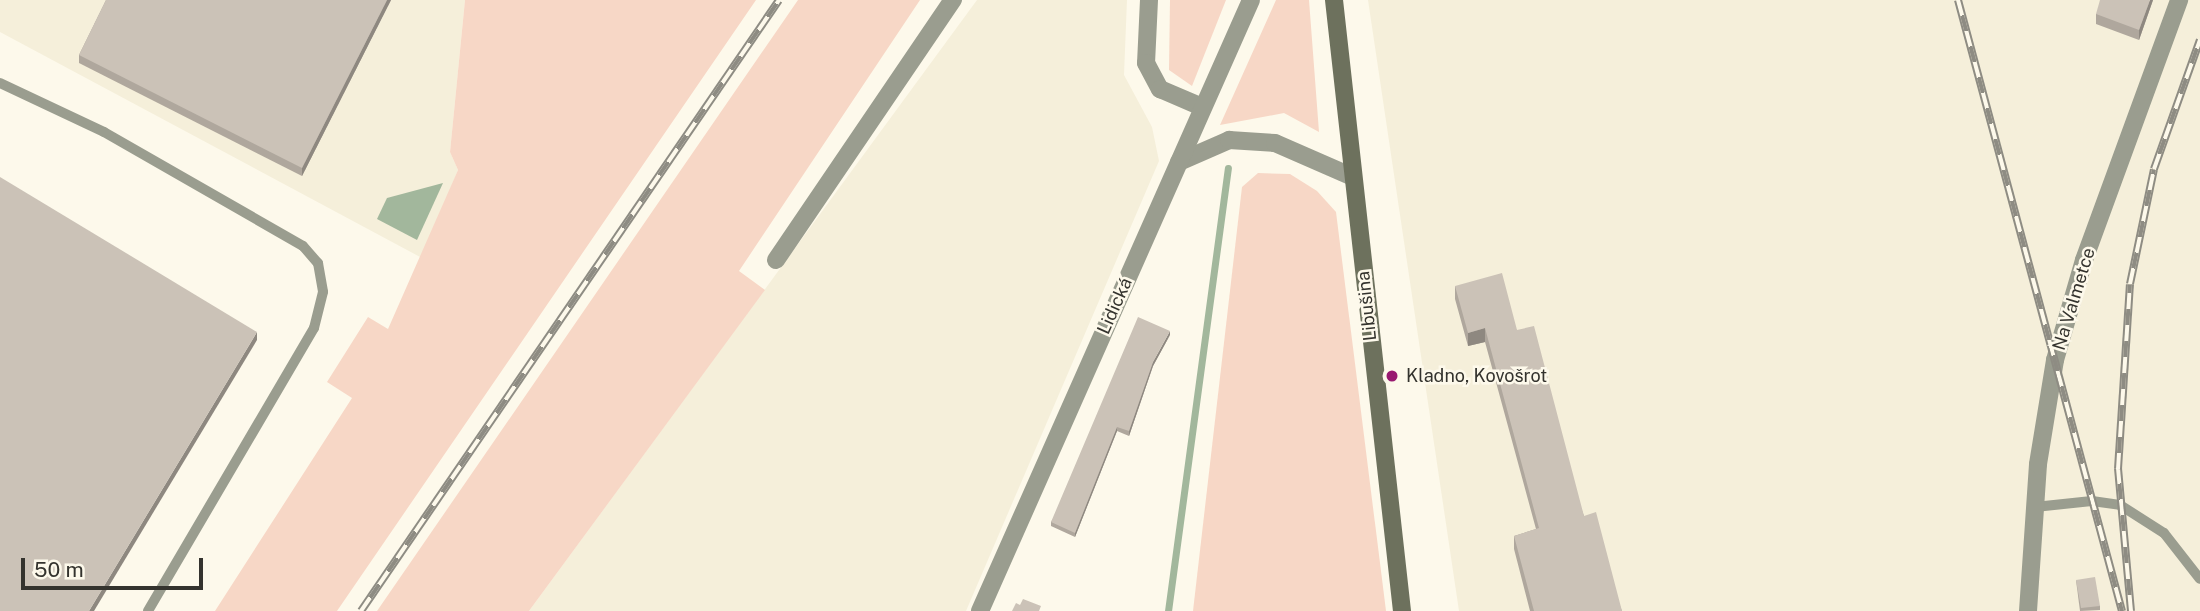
<!DOCTYPE html>
<html>
<head>
<meta charset="utf-8">
<style>
	body { margin:0 }
	#map { position:relative; width:2200px; height:611px; overflow:hidden; background:#fdf9eb; font-family:"Public Sans",sans-serif }
	div>[style] { position:absolute }
	.built>* { inset:0; background:#f5efda }
	.green>* { inset:0; background:#f7d7c6 }
	.water>* { inset:0; background:#a2b79c }
	.stream>* { height:7px; margin:-3.5px; padding:0 3.5px; transform-origin:3.5px; border-radius:3.5px; background:#a2b79c }
	.lane>* { height:10px; margin:-5px; padding:0 5px; transform-origin:5px; border-radius:5px; background:#9a9d8f }
	.street>* { height:18px; margin:-9px; padding:0 9px; transform-origin:9px; border-radius:9px; background:#9a9d8f }
	.secondary>* { height:18px; margin:-9px; padding:0 9px; transform-origin:9px; border-radius:9px; background:#6d715d }
	.rail>* { height:8px; margin-top:-4px; transform-origin:0; background:repeating-linear-gradient(90deg,#fdf9eb 0 16px,#8e8c83 0 32px); box-sizing:border-box; border-block:2px solid #8e8c83 }
	.wall>* { inset:0; background:#afa79d }
	.shaded-wall>* { inset:0; background:#8e8880 }
	.building>* { inset:0; background:#cbc2b7 }
	.dots>* { width:19px; height:19px; translate:-50% -50%; box-sizing:border-box; border:4px solid #fdf9eb; border-radius:50% }
	span { translate:-50% -50%; white-space:nowrap; text-align:center; line-height:1.15; -webkit-text-stroke:5px #fdf9eb; paint-order:stroke }
	.street-label { font-size:18px; color:#34332e }
	.poi-label { font-size:18px; color:#34332e }
	.left { translate:0 -50%; text-align:left }
	.scale { position:absolute; left:21px; top:558px; width:182px; height:32px; box-sizing:border-box; border:4px solid #34332e; border-top:0; padding-left:9px; font-size:21px; line-height:24px; white-space:nowrap; color:#34332e; -webkit-text-stroke:5px #fdf9eb; paint-order:stroke }
</style>
</head>
<body>
<div id="map">
	<div class="built">
		<div style="clip-path:polygon(0 0,465px 0,450px 152px,458px 170px,422px 258px,0 32px)"></div>
		<div style="clip-path:polygon(977px 0,1127px 0,1124px 75px,1152px 127px,1159px 161px,966px 611px,529px 611px)"></div>
		<div style="clip-path:polygon(1368px 0,2200px 0,2200px 611px,1459px 611px)"></div>
	</div>
	<div class="green">
		<div style="clip-path:polygon(465px 0,756px 0,337px 611px,215px 611px,352px 398px,327px 382px,368px 317px,388px 329px,458px 170px,450px 152px)"></div>
		<div style="clip-path:polygon(798px 0,920px 0,739px 271px,765px 290px,529px 611px,377px 611px)"></div>
		<div style="clip-path:polygon(1170px 0,1226px 0,1192px 86px,1169px 70px)"></div>
		<div style="clip-path:polygon(1276px 0,1309px 0,1319px 132px,1284px 113px,1220px 125px)"></div>
		<div style="clip-path:polygon(1258px 173px,1290px 174px,1317px 191px,1336px 212px,1386px 611px,1193px 611px,1242px 187px)"></div>
	</div>
	<div class="water">
		<div style="clip-path:polygon(443px 183px,417px 240px,377px 219px,387px 198px)"></div>
	</div>
	<div class="stream">
		<div style="left:1168px;top:611px;width:447px;rotate:-82.3deg"></div>
	</div>
	<div class="lane">
		<div style="left:0;top:83px;width:115px;rotate:25.2deg"></div>
		<div style="left:104px;top:132px;width:229px;rotate:29.8deg"></div>
		<div style="left:303px;top:246px;width:23px;rotate:49deg"></div>
		<div style="left:318px;top:263px;width:29px;rotate:80deg"></div>
		<div style="left:323px;top:292px;width:37px;rotate:104deg"></div>
		<div style="left:314px;top:328px;width:328px;rotate:120.4deg"></div>
		<div style="left:2035px;top:507px;width:57px;rotate:-6deg"></div>
		<div style="left:2092px;top:501px;width:28px;rotate:8deg"></div>
		<div style="left:2120px;top:505px;width:52px;rotate:32.5deg"></div>
		<div style="left:2164px;top:533px;width:58px;rotate:52deg"></div>
	</div>
	<div class="street">
		<div style="left:1149px;top:0;width:63px;rotate:92.7deg"></div>
		<div style="left:1146px;top:63px;width:30px;rotate:62deg"></div>
		<div style="left:1160px;top:89px;width:46px;rotate:23.2deg"></div>
		<div style="left:1179px;top:162px;width:55px;rotate:-23.7deg"></div>
		<div style="left:1229px;top:140px;width:46px;rotate:3.7deg"></div>
		<div style="left:1275px;top:143px;width:85px;rotate:23.6deg"></div>
		<div style="left:776px;top:260px;width:315px;rotate:-55.8deg"></div>
		<div style="left:980px;top:611px;width:668px;rotate:-66.08deg"></div>
		<div style="left:2028px;top:611px;width:147px;rotate:-86.1deg"></div>
		<div style="left:2038px;top:464px;width:105px;rotate:-80.7deg"></div>
		<div style="left:2055px;top:360px;width:104px;rotate:-73.8deg"></div>
		<div style="left:2084px;top:260px;width:277px;rotate:-69.9deg"></div>
	</div>
	<div class="secondary">
		<div style="left:1334px;top:0;width:615px;rotate:83.65deg"></div>
	</div>
	<div class="rail">
		<div style="left:1958px;top:0;width:633px;rotate:74.98deg"></div>
		<div style="left:361px;top:611px;width:740px;rotate:-55.62deg"></div>
		<div style="left:2131px;top:611px;width:143px;rotate:-95.2deg"></div>
		<div style="left:2118px;top:469px;width:185px;rotate:-86.3deg"></div>
		<div style="left:2130px;top:284px;width:117px;rotate:-78.2deg"></div>
		<div style="left:2154px;top:169px;width:137px;rotate:-70.4deg"></div>
	</div>
	<div class="wall">
		<div style="clip-path:polygon(106px 0,391px 0,302px 176px,79px 63px,79px 55px)"></div>
		<div style="clip-path:polygon(2153px 0,2139px 40px,2096px 24px,2096px 14px)"></div>
		<div style="clip-path:polygon(1455px 286px,1517px 330px,1584px 516px,1622px 611px,1530px 611px,1514px 549px,1514px 536px,1536px 529px,1485px 342px,1468px 346px,1455px 299px)"></div>
		<div style="clip-path:polygon(1170px 335px,1153px 366px,1129px 436px,1117px 431px,1075px 537px,1051px 526px,1051px 522px)"></div>
		<div style="clip-path:polygon(2076px 580px,2100px 606px,2100px 610px,2080px 611px)"></div>
	</div>
	<div class="shaded-wall">
		<div style="clip-path:polygon(387px 0,391px 0,302px 176px,302px 168px)"></div>
		<div style="clip-path:polygon(2150px 0,2153px 0,2139px 40px,2139px 30px)"></div>
		<div style="clip-path:polygon(1485px 328px,1485px 342px,1468px 346px,1468px 333px)"></div>
		<div style="clip-path:polygon(1170px 331px,1170px 335px,1153px 366px,1129px 436px,1129px 431px,1153px 362px)"></div>
		<div style="clip-path:polygon(257px 332px,257px 340px,94px 611px,89px 611px)"></div>
		<div style="clip-path:polygon(1117px 427px,1117px 431px,1075px 537px,1075px 533px)"></div>
	</div>
	<div class="building">
		<div style="clip-path:polygon(106px 0,387px 0,302px 168px,79px 55px)"></div>
		<div style="clip-path:polygon(2100px 0,2150px 0,2139px 30px,2096px 14px)"></div>
		<div style="clip-path:polygon(0 177px,257px 332px,89px 611px,0 611px)"></div>
		<div style="clip-path:polygon(1502px 273px,1517px 330px,1534px 326px,1584px 516px,1596px 512px,1622px 611px,1534px 611px,1514px 536px,1539px 528px,1485px 328px,1468px 333px,1455px 286px)"></div>
		<div style="clip-path:polygon(1138px 317px,1170px 331px,1153px 362px,1129px 431px,1117px 427px,1075px 533px,1051px 522px)"></div>
		<div style="clip-path:polygon(2095px 577px,2100px 606px,2081px 608px,2076px 580px)"></div>
		<div style="clip-path:polygon(1023px 599px,1041px 606px,1039px 611px,1012px 611px,1016px 603px,1020px 605px)"></div>
	</div>
	<div class="dots">
		<div style="left:1392px;top:376px;background:#981970"></div>
	</div>
	<div class="street-label">
		<span style="left:2074px;top:299px;rotate:-73deg">Na Valmetce</span>
		<span style="left:1115px;top:306px;rotate:-66deg">Lidická</span>
		<span style="left:1367px;top:306px;rotate:-96deg">Libušina</span>
	</div>
	<div class="poi-label">
		<span class="left" style="left:1406px;top:376px">Kladno, Kovošrot</span>
	</div>
	<div class="scale">50 m</div>
</div>
</body>
</html>
